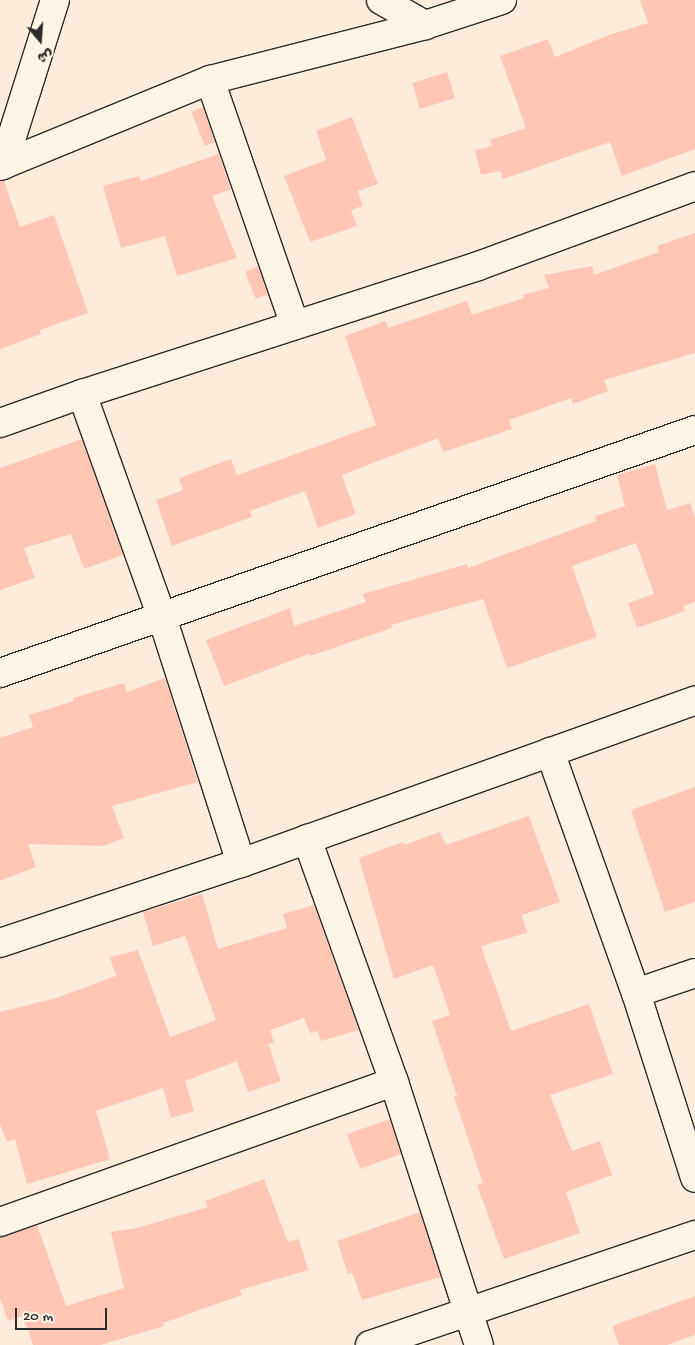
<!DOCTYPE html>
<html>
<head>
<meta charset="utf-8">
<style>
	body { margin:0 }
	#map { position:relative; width:695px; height:1345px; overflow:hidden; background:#fdecdb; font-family:"Gochi Hand","Playpen Sans Arabic",sans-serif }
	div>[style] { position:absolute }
	.building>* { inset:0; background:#ffc6b4 }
	.roads { filter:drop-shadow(1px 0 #2b2b2b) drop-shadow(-1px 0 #2b2b2b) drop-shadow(0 1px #2b2b2b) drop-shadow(0 -1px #2b2b2b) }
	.minor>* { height:28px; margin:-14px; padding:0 14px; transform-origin:14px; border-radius:14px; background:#fcf5e5 }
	span { translate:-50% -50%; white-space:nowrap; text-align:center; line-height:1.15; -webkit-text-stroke:4.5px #fcf5e5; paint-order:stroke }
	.north { position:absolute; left:15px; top:15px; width:50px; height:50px; -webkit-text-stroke:4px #fcf5e5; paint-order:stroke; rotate:162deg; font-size:14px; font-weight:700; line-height:20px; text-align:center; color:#2b2b2b }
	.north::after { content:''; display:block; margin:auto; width:18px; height:22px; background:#2b2b2b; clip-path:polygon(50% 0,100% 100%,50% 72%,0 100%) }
	.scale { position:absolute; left:15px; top:1308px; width:92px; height:22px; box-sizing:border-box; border:2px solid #2b2b2b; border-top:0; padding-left:6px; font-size:15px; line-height:18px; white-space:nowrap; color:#2b2b2b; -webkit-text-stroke:4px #fcf5e5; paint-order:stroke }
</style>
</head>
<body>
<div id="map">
	<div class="building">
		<div style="clip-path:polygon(640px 0,695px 0,695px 149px,622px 176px,610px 142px,503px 179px,500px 171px,481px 175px,475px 150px,492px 146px,490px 140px,526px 128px,500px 56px,548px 39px,555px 57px,609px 35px,648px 23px)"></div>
		<div style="clip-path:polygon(447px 72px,455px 98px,420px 109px,412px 83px)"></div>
		<div style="clip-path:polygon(203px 107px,215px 142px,205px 146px,191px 112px)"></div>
		<div style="clip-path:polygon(352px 117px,378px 184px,358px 191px,363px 206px,351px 210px,357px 226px,310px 242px,284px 176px,326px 160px,316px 131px)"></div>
		<div style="clip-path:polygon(219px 154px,231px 189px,212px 196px,237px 258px,177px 276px,165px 236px,121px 248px,103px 186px,139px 176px,141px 181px)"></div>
		<div style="clip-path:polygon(0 181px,4px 181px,20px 227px,54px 215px,88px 313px,40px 330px,41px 334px,0 349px)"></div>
		<div style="clip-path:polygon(695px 233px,695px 353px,604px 380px,608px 391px,573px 404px,571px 398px,509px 420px,512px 429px,443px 452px,438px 438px,342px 475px,356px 514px,318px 528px,305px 491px,250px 511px,252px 517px,172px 546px,156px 500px,183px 490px,179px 478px,231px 459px,237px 475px,376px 425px,345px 336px,386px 321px,388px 328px,467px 301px,472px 315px,524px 298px,523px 295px,549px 288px,544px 275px,592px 266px,594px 275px,659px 252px,657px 246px)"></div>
		<div style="clip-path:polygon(258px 266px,268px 294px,256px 299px,245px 272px)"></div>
		<div style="clip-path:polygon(82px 439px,123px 555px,84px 569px,71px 534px,24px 548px,35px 578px,0 590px,0 468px)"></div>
		<div style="clip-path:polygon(655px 464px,667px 510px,690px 503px,695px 518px,695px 602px,683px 606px,685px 611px,637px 628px,628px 603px,654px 594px,636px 543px,572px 566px,597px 637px,507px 668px,483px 599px,391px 625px,392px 628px,310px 656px,309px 654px,224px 686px,206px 640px,290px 608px,294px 626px,366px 602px,363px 594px,467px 564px,468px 568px,596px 521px,595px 516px,625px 506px,617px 475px)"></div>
		<div style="clip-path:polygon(165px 678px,198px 782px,112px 806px,124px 838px,104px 846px,28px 844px,36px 867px,0 881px,0 738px,33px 727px,29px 715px,74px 701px,73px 698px,124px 683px,127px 692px)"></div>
		<div style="clip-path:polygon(695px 787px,695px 902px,665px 912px,631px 810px)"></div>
		<div style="clip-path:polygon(529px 816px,560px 902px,522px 915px,527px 933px,481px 946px,511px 1031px,589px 1004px,613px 1074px,550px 1095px,572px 1151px,600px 1141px,612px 1175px,566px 1192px,580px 1233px,504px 1259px,477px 1185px,483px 1183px,454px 1097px,457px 1096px,432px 1021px,450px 1015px,433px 965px,394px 979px,359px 858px,403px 842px,404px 845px,440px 832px,446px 845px)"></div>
		<div style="clip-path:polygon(202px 894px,218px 949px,287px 928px,283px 914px,314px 905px,359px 1030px,321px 1041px,318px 1031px,310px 1033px,304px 1018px,270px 1030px,274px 1043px,268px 1044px,281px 1081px,248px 1092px,237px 1061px,185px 1081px,194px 1111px,171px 1118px,163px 1088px,96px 1111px,110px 1159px,27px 1184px,15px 1139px,7px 1142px,0 1124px,0 1012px,56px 998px,116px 976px,110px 957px,138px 950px,170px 1037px,216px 1020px,185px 936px,153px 946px,143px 912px)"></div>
		<div style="clip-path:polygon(390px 1119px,401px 1154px,360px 1169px,347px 1134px)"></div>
		<div style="clip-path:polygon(264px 1179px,288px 1242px,299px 1239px,308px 1270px,240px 1290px,242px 1295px,163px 1323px,164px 1326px,101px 1345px,33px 1345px,23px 1316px,8px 1321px,0 1298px,0 1237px,37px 1225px,66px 1306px,124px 1288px,111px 1232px,137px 1228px,208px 1207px,205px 1201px)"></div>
		<div style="clip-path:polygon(420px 1212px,441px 1277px,362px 1300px,352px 1272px,348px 1274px,337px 1241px)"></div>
		<div style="clip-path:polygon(695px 1296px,695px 1335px,667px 1345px,619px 1345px,612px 1326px)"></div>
	</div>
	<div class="roads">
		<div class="minor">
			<div style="left:381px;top:0;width:51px;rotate:29.6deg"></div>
			<div style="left:210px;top:80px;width:259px;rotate:70.9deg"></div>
			<div style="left:3px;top:165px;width:173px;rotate:-72.5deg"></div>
			<div style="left:0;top:166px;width:227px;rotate:-22.3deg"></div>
			<div style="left:210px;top:80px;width:222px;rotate:-14.3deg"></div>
			<div style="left:425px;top:25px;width:81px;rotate:-18deg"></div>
			<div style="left:82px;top:394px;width:237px;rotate:70.3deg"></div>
			<div style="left:162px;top:617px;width:258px;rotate:72.2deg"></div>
			<div style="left:0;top:423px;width:87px;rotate:-19.5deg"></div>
			<div style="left:82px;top:394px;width:416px;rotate:-17.9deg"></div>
			<div style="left:478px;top:266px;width:231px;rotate:-20.2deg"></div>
			<div style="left:0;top:673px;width:736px;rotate:-19.27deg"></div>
			<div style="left:550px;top:752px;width:256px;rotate:70.4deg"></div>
			<div style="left:636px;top:993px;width:194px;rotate:72.3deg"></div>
			<div style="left:307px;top:839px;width:258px;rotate:70.3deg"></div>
			<div style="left:394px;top:1082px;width:276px;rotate:72.1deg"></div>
			<div style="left:0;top:943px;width:254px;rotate:-18.4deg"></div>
			<div style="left:241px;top:863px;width:482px;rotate:-19.7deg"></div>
			<div style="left:636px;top:993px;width:62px;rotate:-18.7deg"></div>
			<div style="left:0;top:1222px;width:418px;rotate:-19.6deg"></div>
			<div style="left:370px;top:1345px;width:343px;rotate:-18.7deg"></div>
		</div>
	</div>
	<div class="north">ش</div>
	<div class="scale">20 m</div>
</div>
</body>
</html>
